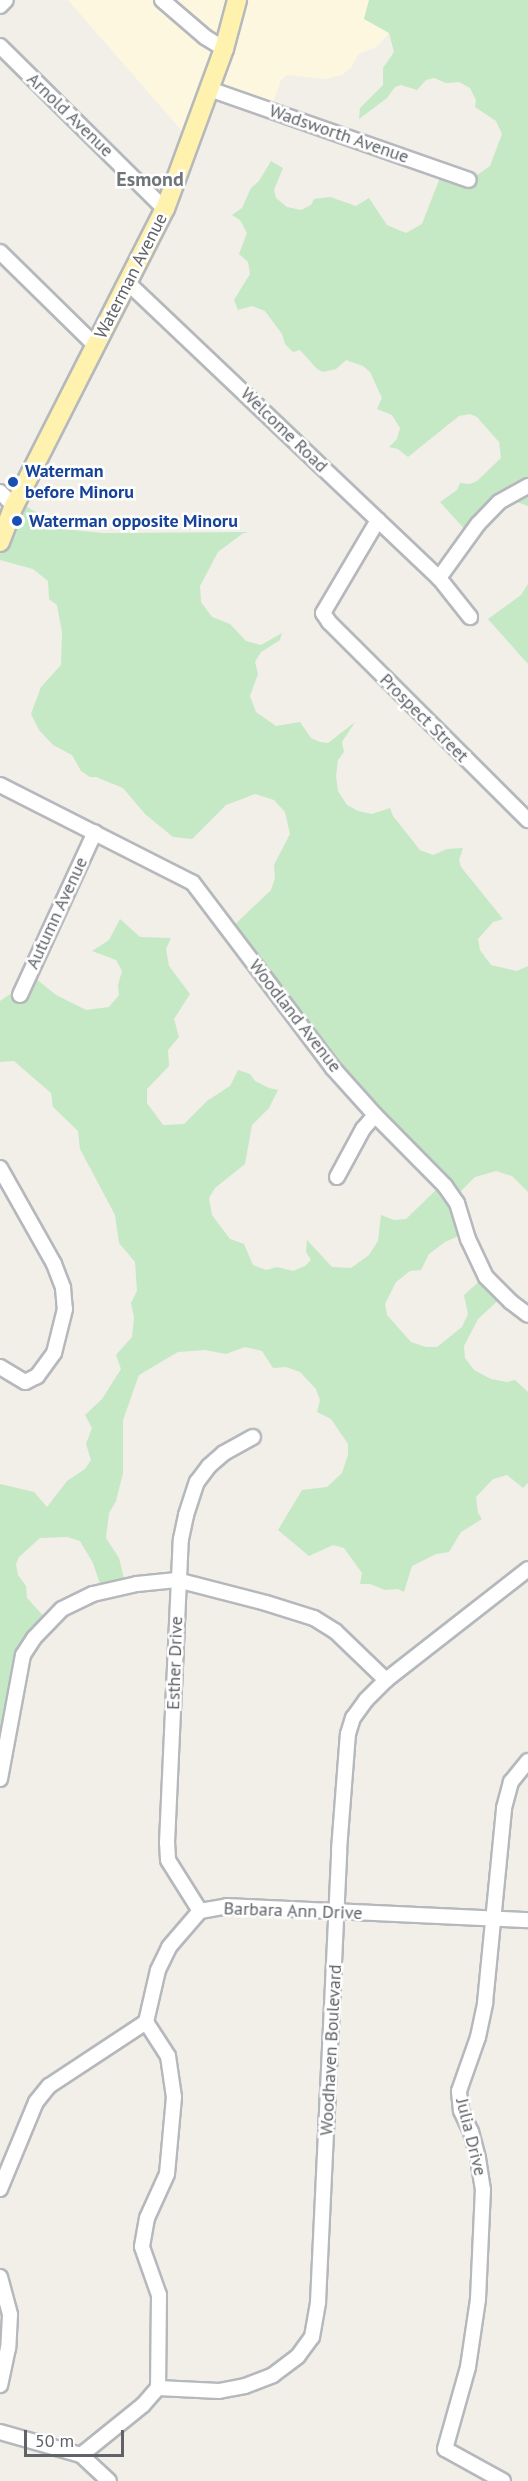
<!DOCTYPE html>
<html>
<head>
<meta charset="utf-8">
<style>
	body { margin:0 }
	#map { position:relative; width:528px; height:2481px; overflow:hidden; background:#f1efe8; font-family:"PT Sans",sans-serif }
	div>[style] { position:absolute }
	.commercial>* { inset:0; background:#fef7e0 }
	.green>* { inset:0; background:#c5e8c5 }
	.roads { filter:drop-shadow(2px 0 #b5b8bc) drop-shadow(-2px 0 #b5b8bc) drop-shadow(0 2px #b5b8bc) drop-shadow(0 -2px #b5b8bc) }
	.minor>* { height:14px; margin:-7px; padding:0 7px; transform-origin:7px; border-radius:7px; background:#fff }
	.major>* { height:18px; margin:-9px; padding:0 9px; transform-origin:9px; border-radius:9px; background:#fff2af }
	.dots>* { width:16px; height:16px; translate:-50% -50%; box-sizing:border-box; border:3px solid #fff; border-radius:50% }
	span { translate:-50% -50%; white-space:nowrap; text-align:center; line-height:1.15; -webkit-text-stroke:5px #fff; paint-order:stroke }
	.street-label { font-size:18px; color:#5f6368 }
	.transit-label { font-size:18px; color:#164399; font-weight:700 }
	.left { translate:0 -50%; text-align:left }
	.neighbourhood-label { font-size:20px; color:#70757a; font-weight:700 }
	.scale { position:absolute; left:24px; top:2430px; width:100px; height:27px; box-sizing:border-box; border:3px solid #5f6368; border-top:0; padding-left:8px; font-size:18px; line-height:21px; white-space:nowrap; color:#5f6368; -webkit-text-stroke:4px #fff; paint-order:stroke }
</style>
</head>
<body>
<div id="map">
	<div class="commercial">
		<div style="clip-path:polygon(68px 0,369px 0,364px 19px,389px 33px,377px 47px,358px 54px,351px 68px,342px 75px,325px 79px,287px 75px,281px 80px,271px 108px,211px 89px,189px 139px)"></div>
	</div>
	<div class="green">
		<div style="clip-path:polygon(369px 0,528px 0,528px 506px,506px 498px,468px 533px,440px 502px,457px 490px,460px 483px,470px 484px,477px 481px,501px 458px,499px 442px,477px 417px,470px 414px,459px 416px,408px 457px,398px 449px,389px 447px,397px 439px,400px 428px,392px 415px,377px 409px,382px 398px,370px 372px,363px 366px,346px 360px,336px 369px,323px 372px,317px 369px,300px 350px,293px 352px,285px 344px,282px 334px,265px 311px,252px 306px,238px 310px,234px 300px,250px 274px,248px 262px,239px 254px,247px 233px,240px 220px,232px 215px,242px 208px,251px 188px,259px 181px,271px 161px,283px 168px,274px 190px,276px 198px,287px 207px,301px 210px,311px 205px,314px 199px,330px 197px,356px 206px,369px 198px,387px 225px,406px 233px,422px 224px,441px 175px,467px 182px,490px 166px,502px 134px,496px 121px,475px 107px,476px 100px,470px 88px,459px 82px,446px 83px,434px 78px,426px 80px,417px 90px,401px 85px,395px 87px,387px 98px,359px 119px,360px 108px,383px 85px,383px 68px,394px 52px,389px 33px,364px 19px)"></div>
		<div style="clip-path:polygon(16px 500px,63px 529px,103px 533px,248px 532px,242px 534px,218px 552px,200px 586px,201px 602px,212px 617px,230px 624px,246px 641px,261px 645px,282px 633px,280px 640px,261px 652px,255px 662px,258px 674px,250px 696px,256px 712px,276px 726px,300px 722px,311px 738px,320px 742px,328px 743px,355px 722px,342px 742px,344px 752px,338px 760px,336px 776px,338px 791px,347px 805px,358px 811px,372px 814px,390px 808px,393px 816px,420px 850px,433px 855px,447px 849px,463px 848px,459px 860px,461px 867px,503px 919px,493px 922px,478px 939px,480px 950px,491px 965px,517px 971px,528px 966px,528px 1192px,512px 1176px,496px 1171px,475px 1177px,451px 1201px,463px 1234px,445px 1242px,429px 1254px,421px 1270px,410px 1271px,396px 1282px,385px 1304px,387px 1315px,411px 1342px,426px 1347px,437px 1347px,462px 1327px,468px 1314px,464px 1295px,484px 1277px,503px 1296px,478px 1319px,464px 1346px,465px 1358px,474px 1370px,491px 1379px,507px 1382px,515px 1380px,528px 1392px,528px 1483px,523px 1488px,507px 1475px,493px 1479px,476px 1497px,478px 1513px,482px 1519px,461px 1532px,449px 1552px,436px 1554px,412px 1566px,404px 1592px,398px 1589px,385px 1590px,370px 1584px,360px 1584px,362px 1573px,344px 1548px,333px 1545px,309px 1556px,278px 1530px,302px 1490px,327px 1487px,342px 1473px,348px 1455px,348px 1444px,331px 1419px,317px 1412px,320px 1400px,316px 1389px,300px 1372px,286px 1367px,273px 1368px,262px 1351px,245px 1347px,226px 1354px,205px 1350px,178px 1352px,139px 1375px,123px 1420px,123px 1473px,116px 1501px,109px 1513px,106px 1538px,119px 1558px,126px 1587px,102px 1590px,93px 1563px,80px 1541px,67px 1537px,40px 1538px,19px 1557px,16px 1564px,18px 1575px,26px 1586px,27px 1598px,49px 1622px,32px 1644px,0 1785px,0 1484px,34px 1492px,47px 1507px,67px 1481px,85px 1469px,91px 1460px,86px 1444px,92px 1428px,85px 1415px,102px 1399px,121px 1369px,116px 1355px,132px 1337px,134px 1317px,131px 1303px,137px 1291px,135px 1262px,119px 1243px,115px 1215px,80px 1149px,78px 1131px,53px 1107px,51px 1093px,14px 1061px,0 1062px,0 1001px,22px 986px,29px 973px,56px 995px,86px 1010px,109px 1007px,119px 995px,118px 985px,122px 971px,116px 960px,92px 951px,109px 940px,120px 919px,140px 937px,171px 938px,166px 949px,169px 966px,190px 994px,174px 1019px,179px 1037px,168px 1050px,169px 1066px,147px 1089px,147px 1103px,163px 1125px,184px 1124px,207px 1101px,230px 1086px,238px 1070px,250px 1074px,255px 1081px,269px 1088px,278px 1090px,269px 1108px,252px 1125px,245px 1164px,215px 1188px,209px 1198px,212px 1215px,230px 1239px,244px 1244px,253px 1265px,266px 1270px,277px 1267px,293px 1271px,305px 1266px,311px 1260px,306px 1252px,307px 1240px,332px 1267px,351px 1268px,369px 1255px,378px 1241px,381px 1215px,394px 1220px,406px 1219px,438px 1188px,226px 933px,271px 890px,275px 878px,274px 865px,290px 834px,285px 812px,274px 800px,255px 794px,226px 805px,192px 839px,173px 837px,145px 814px,123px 788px,96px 777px,90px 777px,81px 771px,72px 755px,53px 745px,39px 730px,31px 714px,41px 687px,61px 665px,62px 632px,57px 605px,49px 599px,48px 581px,33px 569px,0 560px,0 543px)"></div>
		<div style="clip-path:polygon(528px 584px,528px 664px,488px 619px,521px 595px)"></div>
	</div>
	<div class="roads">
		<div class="minor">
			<div style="left:162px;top:0;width:57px;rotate:40.7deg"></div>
			<div style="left:205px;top:37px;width:22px;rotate:32deg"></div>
			<div style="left:0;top:6px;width:8px;rotate:-45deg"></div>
			<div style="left:0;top:46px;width:232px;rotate:44.7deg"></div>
			<div style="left:209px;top:89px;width:275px;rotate:19.3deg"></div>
			<div style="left:0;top:252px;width:134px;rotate:44.4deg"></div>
			<div style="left:128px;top:283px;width:429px;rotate:43.5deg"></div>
			<div style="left:439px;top:578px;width:50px;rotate:51.5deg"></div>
			<div style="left:0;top:492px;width:20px;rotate:45deg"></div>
			<div style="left:378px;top:520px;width:108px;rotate:120.6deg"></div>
			<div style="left:323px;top:613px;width:11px;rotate:56deg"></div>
			<div style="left:329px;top:622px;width:281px;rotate:44.9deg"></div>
			<div style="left:439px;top:578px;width:67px;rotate:-54.2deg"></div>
			<div style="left:478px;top:524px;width:30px;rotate:-46deg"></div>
			<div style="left:499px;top:502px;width:33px;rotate:-29deg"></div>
			<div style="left:0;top:785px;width:216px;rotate:26.9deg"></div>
			<div style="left:193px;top:883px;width:231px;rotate:52.9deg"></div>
			<div style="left:332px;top:1067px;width:64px;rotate:48.1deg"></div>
			<div style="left:375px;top:1115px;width:100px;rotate:45.4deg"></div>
			<div style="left:445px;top:1186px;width:21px;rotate:55deg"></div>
			<div style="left:457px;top:1203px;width:38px;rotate:73deg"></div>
			<div style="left:468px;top:1239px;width:42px;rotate:64.7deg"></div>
			<div style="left:486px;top:1277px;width:35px;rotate:45deg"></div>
			<div style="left:511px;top:1302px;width:21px;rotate:37deg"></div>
			<div style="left:20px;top:995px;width:179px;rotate:-65.3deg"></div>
			<div style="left:0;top:1168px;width:110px;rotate:60.6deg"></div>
			<div style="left:54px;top:1264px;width:26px;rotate:69deg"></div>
			<div style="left:63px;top:1288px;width:21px;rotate:85deg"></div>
			<div style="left:65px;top:1309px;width:45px;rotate:104deg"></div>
			<div style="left:54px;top:1353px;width:29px;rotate:126deg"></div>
			<div style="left:37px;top:1376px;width:13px;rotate:153deg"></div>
			<div style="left:25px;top:1382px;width:29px;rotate:-149deg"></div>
			<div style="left:337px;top:1177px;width:55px;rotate:-61.6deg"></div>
			<div style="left:363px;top:1129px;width:18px;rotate:-49deg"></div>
			<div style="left:0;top:1779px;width:126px;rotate:-79.5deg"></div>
			<div style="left:23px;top:1655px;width:20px;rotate:-57deg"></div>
			<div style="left:34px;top:1638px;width:40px;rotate:-46deg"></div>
			<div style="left:62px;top:1609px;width:34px;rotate:-26deg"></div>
			<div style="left:93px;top:1594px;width:45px;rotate:-12.8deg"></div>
			<div style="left:137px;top:1584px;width:40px;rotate:-5.7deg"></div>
			<div style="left:177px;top:1580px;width:92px;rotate:14.5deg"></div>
			<div style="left:266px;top:1603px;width:50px;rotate:17.4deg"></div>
			<div style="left:314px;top:1618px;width:25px;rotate:32deg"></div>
			<div style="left:335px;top:1631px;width:71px;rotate:43.9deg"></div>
			<div style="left:200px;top:1911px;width:60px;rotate:-122.1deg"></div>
			<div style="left:168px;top:1860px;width:17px;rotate:-93deg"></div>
			<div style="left:167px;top:1843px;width:304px;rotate:-87.4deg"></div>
			<div style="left:181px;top:1539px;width:25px;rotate:-78deg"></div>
			<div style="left:186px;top:1515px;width:35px;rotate:-72deg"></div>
			<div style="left:197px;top:1482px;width:20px;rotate:-53deg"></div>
			<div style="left:209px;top:1466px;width:20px;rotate:-41deg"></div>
			<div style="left:224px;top:1453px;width:33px;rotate:-29deg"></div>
			<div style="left:146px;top:2022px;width:40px;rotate:57.1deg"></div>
			<div style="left:168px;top:2056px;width:41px;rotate:81.7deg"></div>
			<div style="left:174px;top:2097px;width:77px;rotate:95.2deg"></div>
			<div style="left:167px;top:2174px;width:48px;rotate:114.4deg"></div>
			<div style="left:147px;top:2218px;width:29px;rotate:100deg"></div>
			<div style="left:142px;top:2247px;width:51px;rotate:70.5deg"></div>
			<div style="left:159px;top:2295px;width:93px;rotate:90.6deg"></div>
			<div style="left:0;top:2189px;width:94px;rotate:-67.5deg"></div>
			<div style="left:36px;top:2102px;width:21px;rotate:-51deg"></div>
			<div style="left:49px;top:2086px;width:116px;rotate:-33.4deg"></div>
			<div style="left:146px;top:2022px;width:53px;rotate:-77deg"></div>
			<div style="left:158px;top:1970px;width:25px;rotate:-64deg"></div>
			<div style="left:169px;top:1947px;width:48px;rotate:-49.3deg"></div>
			<div style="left:200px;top:1911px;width:27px;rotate:-10deg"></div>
			<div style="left:227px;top:1906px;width:301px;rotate:2.7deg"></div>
			<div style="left:0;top:2277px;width:39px;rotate:75deg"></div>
			<div style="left:10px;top:2315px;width:33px;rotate:93deg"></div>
			<div style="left:8px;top:2348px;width:38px;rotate:102deg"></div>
			<div style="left:158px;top:2388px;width:61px;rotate:2.8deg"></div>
			<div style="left:219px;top:2391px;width:26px;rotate:-11deg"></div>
			<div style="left:245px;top:2386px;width:30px;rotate:-21deg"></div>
			<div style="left:273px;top:2375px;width:31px;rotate:-37deg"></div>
			<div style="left:298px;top:2356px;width:24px;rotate:-54deg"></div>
			<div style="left:312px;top:2337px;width:36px;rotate:-80deg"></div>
			<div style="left:318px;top:2302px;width:452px;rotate:-87.3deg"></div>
			<div style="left:339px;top:1850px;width:116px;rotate:-85.6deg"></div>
			<div style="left:348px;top:1734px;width:17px;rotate:-73deg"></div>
			<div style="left:353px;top:1718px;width:22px;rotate:-54deg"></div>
			<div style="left:366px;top:1700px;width:28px;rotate:-45deg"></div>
			<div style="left:386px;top:1680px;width:180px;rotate:-38deg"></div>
			<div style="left:0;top:2432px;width:84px;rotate:15.9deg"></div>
			<div style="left:81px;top:2455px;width:38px;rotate:43deg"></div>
			<div style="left:81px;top:2455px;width:80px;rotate:-38.9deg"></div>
			<div style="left:143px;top:2405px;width:23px;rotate:-49deg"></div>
			<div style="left:503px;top:2481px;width:66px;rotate:-151.1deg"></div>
			<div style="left:445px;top:2449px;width:85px;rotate:-74.3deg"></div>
			<div style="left:468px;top:2367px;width:69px;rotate:-81.6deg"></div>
			<div style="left:478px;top:2299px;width:109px;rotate:-87.4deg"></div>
			<div style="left:483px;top:2190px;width:32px;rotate:-99deg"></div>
			<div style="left:478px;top:2158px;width:27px;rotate:-105deg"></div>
			<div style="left:471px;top:2132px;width:23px;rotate:-115deg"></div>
			<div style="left:461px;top:2111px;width:20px;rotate:-96deg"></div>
			<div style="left:459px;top:2091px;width:57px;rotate:-70.6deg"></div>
			<div style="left:478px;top:2037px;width:35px;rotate:-78deg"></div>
			<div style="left:485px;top:2003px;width:196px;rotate:-84.4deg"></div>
			<div style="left:504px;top:1808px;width:27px;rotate:-75deg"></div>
			<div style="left:511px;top:1782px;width:27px;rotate:-51deg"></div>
		</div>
		<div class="major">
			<div style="left:0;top:542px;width:39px;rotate:-69deg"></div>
			<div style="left:14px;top:506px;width:333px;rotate:-63.1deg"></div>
			<div style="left:165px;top:209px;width:171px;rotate:-69.8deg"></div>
			<div style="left:224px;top:49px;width:51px;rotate:-75.1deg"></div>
		</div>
	</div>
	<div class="dots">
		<div style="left:13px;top:482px;background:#1a4fb4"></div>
		<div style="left:17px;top:521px;background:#1a4fb4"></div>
	</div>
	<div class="street-label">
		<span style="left:70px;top:115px;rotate:44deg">Arnold Avenue</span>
		<span style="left:339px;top:134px;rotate:19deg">Wadsworth Avenue</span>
		<span style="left:131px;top:276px;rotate:-63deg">Waterman Avenue</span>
		<span style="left:284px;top:430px;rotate:44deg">Welcome Road</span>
		<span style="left:424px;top:718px;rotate:45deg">Prospect Street</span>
		<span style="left:57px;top:913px;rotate:-65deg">Autumn Avenue</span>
		<span style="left:295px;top:1016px;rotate:52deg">Woodland Avenue</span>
		<span style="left:175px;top:1663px;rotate:-88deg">Esther Drive</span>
		<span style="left:293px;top:1911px;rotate:2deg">Barbara Ann Drive</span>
		<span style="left:331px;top:2050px;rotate:-87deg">Woodhaven Boulevard</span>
		<span style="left:471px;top:2137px;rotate:76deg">Julia Drive</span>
	</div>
	<div class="transit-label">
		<span class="left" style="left:25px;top:482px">Waterman<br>before Minoru</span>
		<span class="left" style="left:29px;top:521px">Waterman opposite Minoru</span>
	</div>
	<div class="neighbourhood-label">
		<span style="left:150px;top:179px">Esmond</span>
	</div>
	<div class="scale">50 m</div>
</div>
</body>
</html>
